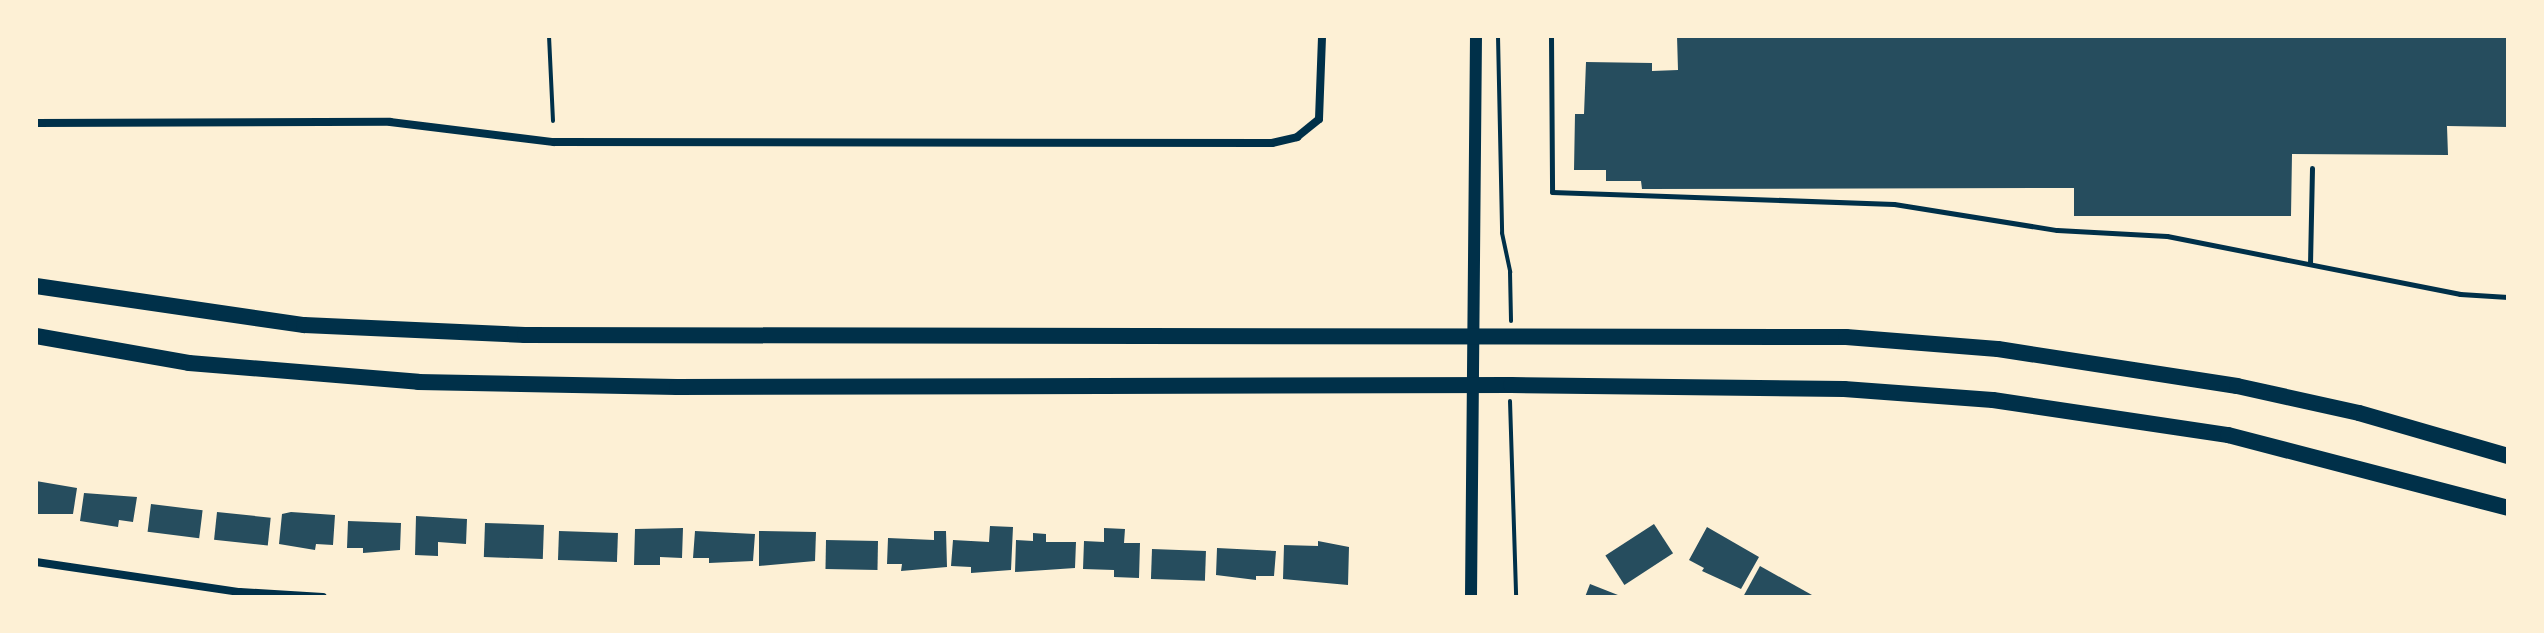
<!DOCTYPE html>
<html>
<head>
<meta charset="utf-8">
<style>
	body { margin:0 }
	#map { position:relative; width:2544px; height:633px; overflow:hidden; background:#fdf0d5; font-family:Helvetica,sans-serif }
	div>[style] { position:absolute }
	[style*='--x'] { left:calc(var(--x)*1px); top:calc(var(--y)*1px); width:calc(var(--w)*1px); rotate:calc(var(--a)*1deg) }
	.building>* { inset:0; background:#264d5e; transform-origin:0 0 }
	.path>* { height:4px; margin:-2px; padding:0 2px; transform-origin:2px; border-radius:2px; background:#003049 }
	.service>* { height:5px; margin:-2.5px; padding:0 2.5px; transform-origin:2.5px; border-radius:2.5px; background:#003049 }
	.minor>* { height:8px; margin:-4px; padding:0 4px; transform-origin:4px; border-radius:4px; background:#003049 }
	.tertiary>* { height:12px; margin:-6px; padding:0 6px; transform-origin:6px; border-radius:6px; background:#003049 }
	.primary>* { height:16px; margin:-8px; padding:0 8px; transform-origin:8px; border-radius:8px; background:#003049 }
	span { translate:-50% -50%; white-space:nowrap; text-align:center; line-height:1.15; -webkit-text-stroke:6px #fdf0d5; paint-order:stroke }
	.frame { position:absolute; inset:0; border:38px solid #fdf0d5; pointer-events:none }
</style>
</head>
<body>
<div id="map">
	<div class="building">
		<div style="clip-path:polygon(1677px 36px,2508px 36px,2508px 127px,2447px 126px,2448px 155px,2292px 154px,2291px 216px,2074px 216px,2074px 188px,1642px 189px,1641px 181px,1606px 181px,1606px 170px,1574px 170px,1575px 114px,1584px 114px,1586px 62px,1652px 63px,1652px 71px,1678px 70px)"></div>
		<div style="clip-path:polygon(36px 481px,77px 488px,73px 514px,36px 514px)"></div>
		<div style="clip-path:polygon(84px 493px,137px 497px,133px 522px,119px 520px,118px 527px,80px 521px)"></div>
		<div style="left:151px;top:504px;width:52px;height:28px;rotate:7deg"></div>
		<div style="left:217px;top:512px;width:54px;height:28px;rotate:6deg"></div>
		<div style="clip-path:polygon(291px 512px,335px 515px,333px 545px,316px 544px,315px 550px,279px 544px,282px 514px)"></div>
		<div style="clip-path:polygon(416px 516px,467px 519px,466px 544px,438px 542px,438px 556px,415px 555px)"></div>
		<div style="clip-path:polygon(348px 521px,401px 523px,400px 550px,363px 553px,363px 548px,347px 548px)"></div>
		<div style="left:485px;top:523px;width:59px;height:34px;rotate:2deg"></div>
		<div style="left:1654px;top:524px;width:35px;height:58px;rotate:57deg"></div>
		<div style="clip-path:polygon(990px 526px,1013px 527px,1011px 570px,971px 573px,971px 567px,951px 566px,953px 540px,989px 542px)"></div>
		<div style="clip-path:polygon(1707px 527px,1759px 557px,1741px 589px,1702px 571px,1704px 568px,1689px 560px)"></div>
		<div style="clip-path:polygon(683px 528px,682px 558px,660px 557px,660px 565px,634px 565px,635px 529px)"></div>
		<div style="clip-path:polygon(1104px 528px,1125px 529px,1124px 543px,1140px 543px,1139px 578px,1114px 577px,1114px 570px,1083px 569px,1084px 541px,1104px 542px)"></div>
		<div style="left:559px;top:531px;width:59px;height:29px;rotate:2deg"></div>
		<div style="clip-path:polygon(695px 531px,755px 534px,753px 561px,709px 563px,709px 558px,693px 558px)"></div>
		<div style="clip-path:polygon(759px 531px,816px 532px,815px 561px,759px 566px)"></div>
		<div style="clip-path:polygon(934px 531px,946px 531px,947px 567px,901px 571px,902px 564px,887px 564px,888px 538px,934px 540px)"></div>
		<div style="clip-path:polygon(1033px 533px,1046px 534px,1046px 542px,1076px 542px,1075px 568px,1015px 572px,1016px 540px,1033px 541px)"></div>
		<div style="left:826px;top:540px;width:52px;height:29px;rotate:1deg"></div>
		<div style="clip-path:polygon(1318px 541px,1349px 547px,1348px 585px,1283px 579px,1284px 545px,1318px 546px)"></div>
		<div style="clip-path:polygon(1217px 548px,1276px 551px,1274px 576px,1256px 576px,1256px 580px,1216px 575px)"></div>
		<div style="left:1152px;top:549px;width:54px;height:30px;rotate:2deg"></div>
		<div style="clip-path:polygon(1760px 566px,1812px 595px,1811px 597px,1743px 597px)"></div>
		<div style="clip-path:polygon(1590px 584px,1623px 597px,1585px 597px)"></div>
	</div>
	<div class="path">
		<div style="--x:549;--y:36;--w:85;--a:87.3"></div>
		<div style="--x:1498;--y:36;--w:197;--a:88.8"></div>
		<div style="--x:1502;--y:233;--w:40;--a:78"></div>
		<div style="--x:1510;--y:272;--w:49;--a:88.8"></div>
		<div style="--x:1510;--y:401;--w:196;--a:88.2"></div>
	</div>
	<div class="service">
		<div style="--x:1551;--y:36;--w:156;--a:89.6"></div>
		<div style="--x:1552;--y:192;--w:342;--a:2"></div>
		<div style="--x:1894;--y:204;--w:165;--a:9.1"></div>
		<div style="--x:2057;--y:230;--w:110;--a:3.1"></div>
		<div style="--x:2167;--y:236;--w:299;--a:11.2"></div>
		<div style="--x:2460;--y:294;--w:48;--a:3.6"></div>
		<div style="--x:2310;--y:264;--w:96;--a:-88.8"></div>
	</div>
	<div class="minor">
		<div style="--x:36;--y:123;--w:354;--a:-0.2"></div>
		<div style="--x:390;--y:122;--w:165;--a:7"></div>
		<div style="--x:554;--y:142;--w:718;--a:0.08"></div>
		<div style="--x:1272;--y:143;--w:26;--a:-13"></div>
		<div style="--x:1297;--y:137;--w:28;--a:-39"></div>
		<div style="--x:1319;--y:119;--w:83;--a:-87.9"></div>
		<div style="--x:36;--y:562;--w:206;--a:8.4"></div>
		<div style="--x:240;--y:592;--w:83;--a:3.4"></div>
	</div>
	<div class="tertiary">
		<div style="--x:1471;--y:597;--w:561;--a:-89.49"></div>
	</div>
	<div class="primary">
		<div style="--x:36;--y:286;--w:271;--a:8.3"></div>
		<div style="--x:304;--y:325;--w:221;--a:2.6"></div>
		<div style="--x:525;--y:335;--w:1321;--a:0.09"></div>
		<div style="--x:1846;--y:337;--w:152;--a:4.5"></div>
		<div style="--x:1998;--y:349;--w:242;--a:8.8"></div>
		<div style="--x:2237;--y:386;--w:125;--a:12.5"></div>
		<div style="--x:2359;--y:413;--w:155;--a:16.1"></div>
		<div style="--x:36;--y:336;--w:155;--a:10"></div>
		<div style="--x:189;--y:363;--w:230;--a:4.7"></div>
		<div style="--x:418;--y:382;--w:259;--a:1.1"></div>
		<div style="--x:677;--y:387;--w:834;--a:-0.14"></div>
		<div style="--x:1511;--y:385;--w:333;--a:0.7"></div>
		<div style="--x:1844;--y:389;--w:149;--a:4.2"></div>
		<div style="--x:1993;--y:400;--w:238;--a:8.5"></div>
		<div style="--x:2228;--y:435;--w:289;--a:14.6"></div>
	</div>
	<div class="frame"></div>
</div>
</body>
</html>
